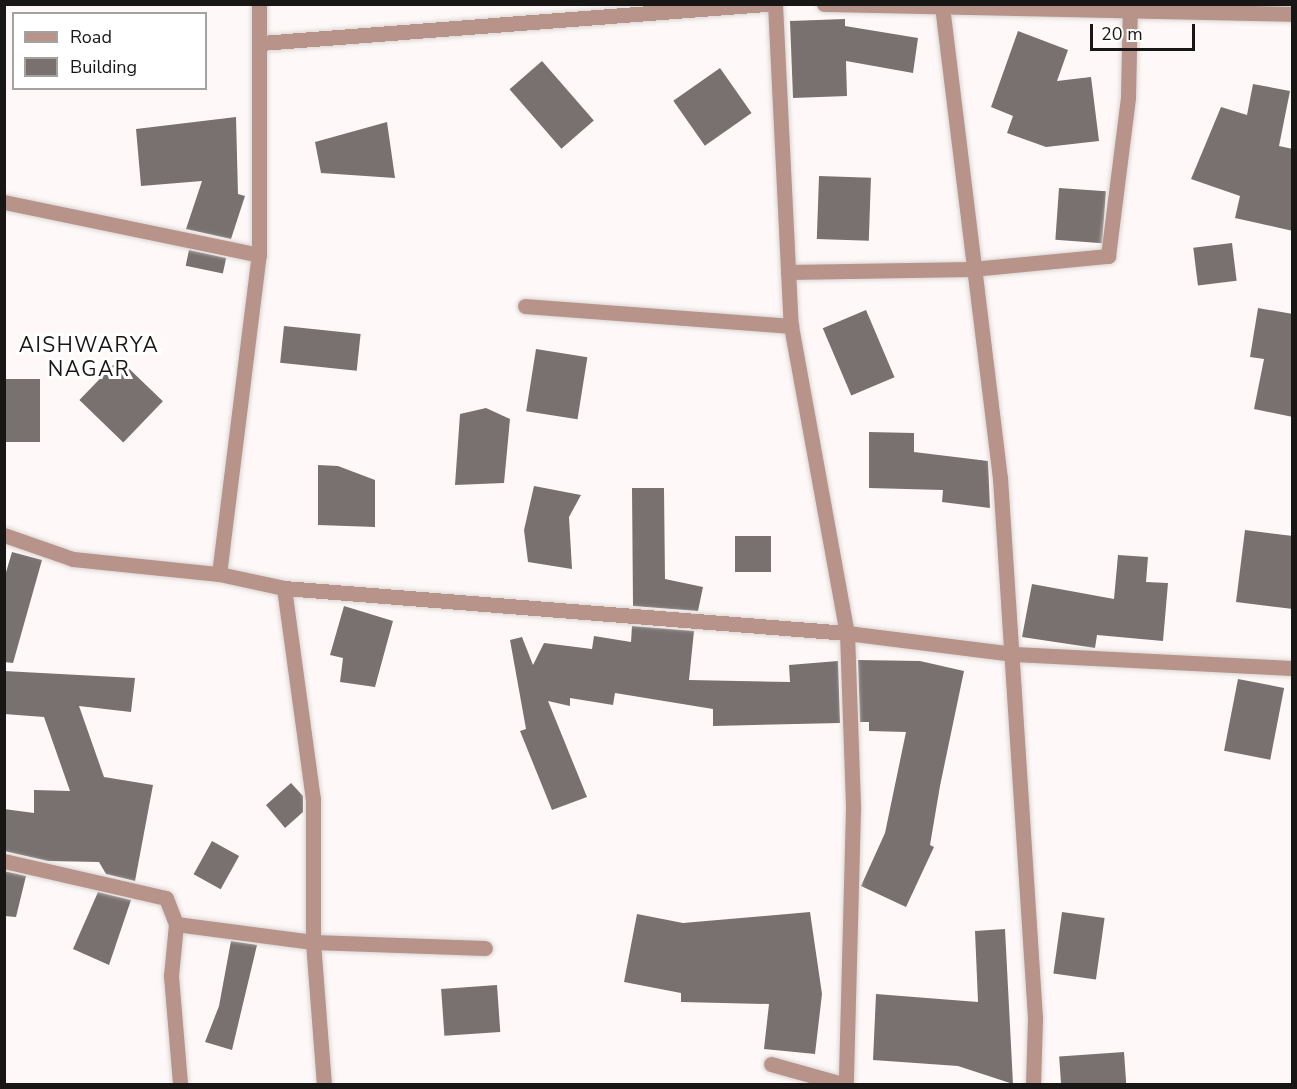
<!DOCTYPE html>
<html>
<head>
<meta charset="utf-8">
<style>
	body { margin:0 }
	#map { position:relative; width:1297px; height:1089px; overflow:hidden; background:#fef9f8; font-family:"Nunito Sans",sans-serif }
	div>[style] { position:absolute }
	[style*='--x'] { left:calc(var(--x)*1px); top:calc(var(--y)*1px); width:calc(var(--w)*1px); rotate:calc(var(--a)*1deg) }
	.building>* { inset:0; background:#787170; transform-origin:0 0 }
	.roads { filter:drop-shadow(0 0 2px #d9d5d4) drop-shadow(0 0 2px #d9d5d4) }
	.minor>* { height:15px; margin:-7.5px; padding:0 7.5px; transform-origin:7.5px; border-radius:7.5px; background:#b89389 }
	span { translate:-50% -50%; white-space:nowrap; text-align:center; line-height:1.15; -webkit-text-stroke:6px #fff; paint-order:stroke }
	.neighbourhood-label { font-size:21px; color:#191716; letter-spacing:1.5px }
	.frame { position:absolute; inset:0; border:6px solid #191716; pointer-events:none }
	.legend { position:absolute; left:12px; top:12px; width:195px; height:78px; box-sizing:border-box; background:#fff; border:2px solid #a3a2a2; margin:0; padding:8px 10px; list-style:none; font-size:18px; color:#191716 }
	.legend li { display:flex; align-items:center; gap:12px; height:30px }
	.legend b { width:30px; border:2px solid #a3a2a2 }
	.scale { position:absolute; left:1090px; top:24px; width:105px; height:27px; box-sizing:border-box; border:3px solid #191716; border-top:0; padding-left:8px; font-size:18px; line-height:21px; white-space:nowrap; color:#191716; -webkit-text-stroke:4px #fff; paint-order:stroke }
</style>
</head>
<body>
<div id="map">
	<div class="building">
		<div style="clip-path:polygon(845px 19px,845px 26px,918px 38px,913px 73px,846px 61px,847px 96px,793px 98px,790px 21px)"></div>
		<div style="clip-path:polygon(1018px 31px,1068px 50px,1057px 81px,1091px 77px,1099px 141px,1046px 147px,1007px 133px,1013px 116px,991px 107px)"></div>
		<div style="left:542px;top:61px;width:79px;height:43px;rotate:49deg"></div>
		<div style="left:720px;top:68px;width:55px;height:57px;rotate:55deg"></div>
		<div style="clip-path:polygon(1253px 84px,1290px 91px,1279px 146px,1293px 149px,1293px 231px,1235px 218px,1240px 196px,1191px 179px,1221px 107px,1247px 115px)"></div>
		<div style="clip-path:polygon(236px 117px,238px 194px,245px 196px,231px 239px,186px 229px,202px 181px,141px 186px,136px 129px)"></div>
		<div style="clip-path:polygon(387px 122px,395px 178px,321px 173px,315px 142px)"></div>
		<div style="left:819px;top:176px;width:52px;height:63px;rotate:2deg"></div>
		<div style="left:1059px;top:188px;width:47px;height:52px;rotate:4deg"></div>
		<div style="left:1232px;top:243px;width:38px;height:39px;rotate:83deg"></div>
		<div style="left:189px;top:250px;width:38px;height:16px;rotate:12deg"></div>
		<div style="clip-path:polygon(1258px 308px,1293px 314px,1293px 417px,1254px 409px,1264px 359px,1250px 357px)"></div>
		<div style="left:866px;top:310px;width:73px;height:47px;rotate:67deg"></div>
		<div style="left:284px;top:326px;width:77px;height:37px;rotate:6deg"></div>
		<div style="left:536px;top:349px;width:52px;height:63px;rotate:9deg"></div>
		<div style="left:119px;top:359px;width:61px;height:57px;rotate:44deg"></div>
		<div style="left:4px;top:379px;width:36px;height:63px"></div>
		<div style="clip-path:polygon(486px 408px,510px 419px,504px 483px,455px 485px,460px 414px)"></div>
		<div style="clip-path:polygon(869px 432px,914px 433px,914px 452px,988px 461px,990px 508px,942px 502px,943px 490px,869px 488px)"></div>
		<div style="clip-path:polygon(318px 465px,338px 466px,375px 480px,375px 527px,318px 525px)"></div>
		<div style="clip-path:polygon(534px 486px,581px 495px,569px 517px,572px 569px,528px 562px,524px 530px)"></div>
		<div style="clip-path:polygon(632px 488px,664px 488px,665px 579px,703px 587px,698px 611px,633px 606px)"></div>
		<div style="clip-path:polygon(1245px 530px,1293px 536px,1293px 609px,1236px 602px)"></div>
		<div style="left:735px;top:536px;width:36px;height:36px"></div>
		<div style="clip-path:polygon(12px 552px,42px 560px,13px 663px,4px 662px,4px 579px)"></div>
		<div style="clip-path:polygon(1118px 555px,1148px 557px,1146px 582px,1168px 583px,1163px 641px,1097px 635px,1095px 648px,1022px 637px,1032px 584px,1114px 599px)"></div>
		<div style="clip-path:polygon(344px 606px,393px 621px,375px 687px,340px 682px,343px 658px,330px 655px)"></div>
		<div style="clip-path:polygon(632px 626px,694px 631px,689px 680px,790px 682px,789px 665px,838px 661px,840px 723px,713px 726px,713px 709px,615px 693px,613px 705px,570px 698px,570px 706px,548px 701px,587px 797px,552px 810px,520px 731px,526px 729px,510px 640px,522px 637px,533px 665px,544px 643px,592px 649px,594px 636px,631px 642px)"></div>
		<div style="clip-path:polygon(858px 660px,920px 661px,964px 671px,940px 786px,930px 845px,934px 847px,906px 907px,861px 886px,885px 833px,906px 732px,869px 731px,869px 722px,860px 722px)"></div>
		<div style="clip-path:polygon(4px 671px,135px 678px,131px 712px,79px 706px,104px 777px,153px 785px,135px 881px,106px 874px,99px 862px,48px 861px,4px 851px,4px 809px,34px 813px,34px 790px,70px 791px,44px 717px,4px 714px)"></div>
		<div style="left:1238px;top:679px;width:47px;height:73px;rotate:11deg"></div>
		<div style="clip-path:polygon(291px 783px,303px 796px,303px 812px,285px 828px,266px 805px)"></div>
		<div style="left:212px;top:841px;width:31px;height:38px;rotate:29deg"></div>
		<div style="clip-path:polygon(4px 871px,26px 876px,16px 917px,4px 916px)"></div>
		<div style="clip-path:polygon(98px 892px,131px 900px,109px 965px,73px 949px)"></div>
		<div style="clip-path:polygon(810px 912px,822px 994px,815px 1054px,764px 1049px,769px 1004px,681px 1002px,681px 993px,624px 982px,637px 914px,683px 923px)"></div>
		<div style="left:1062px;top:912px;width:43px;height:62px;rotate:8deg"></div>
		<div style="clip-path:polygon(1005px 929px,1013px 1084px,958px 1066px,873px 1060px,876px 994px,978px 1002px,975px 931px)"></div>
		<div style="clip-path:polygon(231px 941px,257px 945px,232px 1050px,205px 1042px,219px 1006px)"></div>
		<div style="left:497px;top:985px;width:47px;height:56px;rotate:86deg"></div>
		<div style="left:1124px;top:1052px;width:32px;height:65px;rotate:86deg"></div>
	</div>
	<div class="roads">
		<div class="minor">
			<div style="--x:775;--y:4;--w:322;--a:87.2"></div>
			<div style="--x:791;--y:326;--w:312;--a:79.7"></div>
			<div style="--x:847;--y:633;--w:176;--a:88"></div>
			<div style="--x:853;--y:809;--w:275;--a:91.5"></div>
			<div style="--x:824;--y:4;--w:468;--a:1.2"></div>
			<div style="--x:942;--y:6;--w:476;--a:83"></div>
			<div style="--x:1000;--y:478;--w:541;--a:86.29"></div>
			<div style="--x:1035;--y:1018;--w:66;--a:91.7"></div>
			<div style="--x:261;--y:43;--w:507;--a:-4.42"></div>
			<div style="--x:4;--y:202;--w:260;--a:11.7"></div>
			<div style="--x:788;--y:272;--w:184;--a:-0.9"></div>
			<div style="--x:972;--y:269;--w:137;--a:-5.5"></div>
			<div style="--x:1108;--y:256;--w:160;--a:-82.8"></div>
			<div style="--x:1128;--y:97;--w:93;--a:-88.8"></div>
			<div style="--x:525;--y:306;--w:267;--a:4.3"></div>
			<div style="--x:4;--y:535;--w:73;--a:19.2"></div>
			<div style="--x:73;--y:559;--w:147;--a:5.9"></div>
			<div style="--x:219;--y:574;--w:66;--a:12.2"></div>
			<div style="--x:284;--y:588;--w:565;--a:4.57"></div>
			<div style="--x:847;--y:633;--w:168;--a:7.2"></div>
			<div style="--x:1014;--y:654;--w:278;--a:2.9"></div>
			<div style="--x:219;--y:574;--w:321;--a:-82.9"></div>
			<div style="--x:259;--y:255;--w:251;--a:-90"></div>
			<div style="--x:284;--y:588;--w:213;--a:82.2"></div>
			<div style="--x:313;--y:799;--w:143;--a:90"></div>
			<div style="--x:313;--y:942;--w:142;--a:85.6"></div>
			<div style="--x:4;--y:861;--w:166;--a:12.9"></div>
			<div style="--x:166;--y:898;--w:28;--a:69"></div>
			<div style="--x:176;--y:924;--w:52;--a:95.5"></div>
			<div style="--x:171;--y:976;--w:108;--a:85.2"></div>
			<div style="--x:176;--y:924;--w:138;--a:7.5"></div>
			<div style="--x:313;--y:942;--w:172;--a:2"></div>
			<div style="--x:771;--y:1064;--w:74;--a:15.7"></div>
		</div>
	</div>
	<div class="neighbourhood-label">
		<span style="left:89px;top:357px">AISHWARYA<br>NAGAR</span>
	</div>
	<div class="frame"></div>
	<ul class="legend">
	<li><b style="height:8px;background:#b89389"></b>Road</li>
	<li><b style="height:16px;background:#787170"></b>Building</li>
	</ul>
	<div class="scale">20 m</div>
</div>
</body>
</html>
